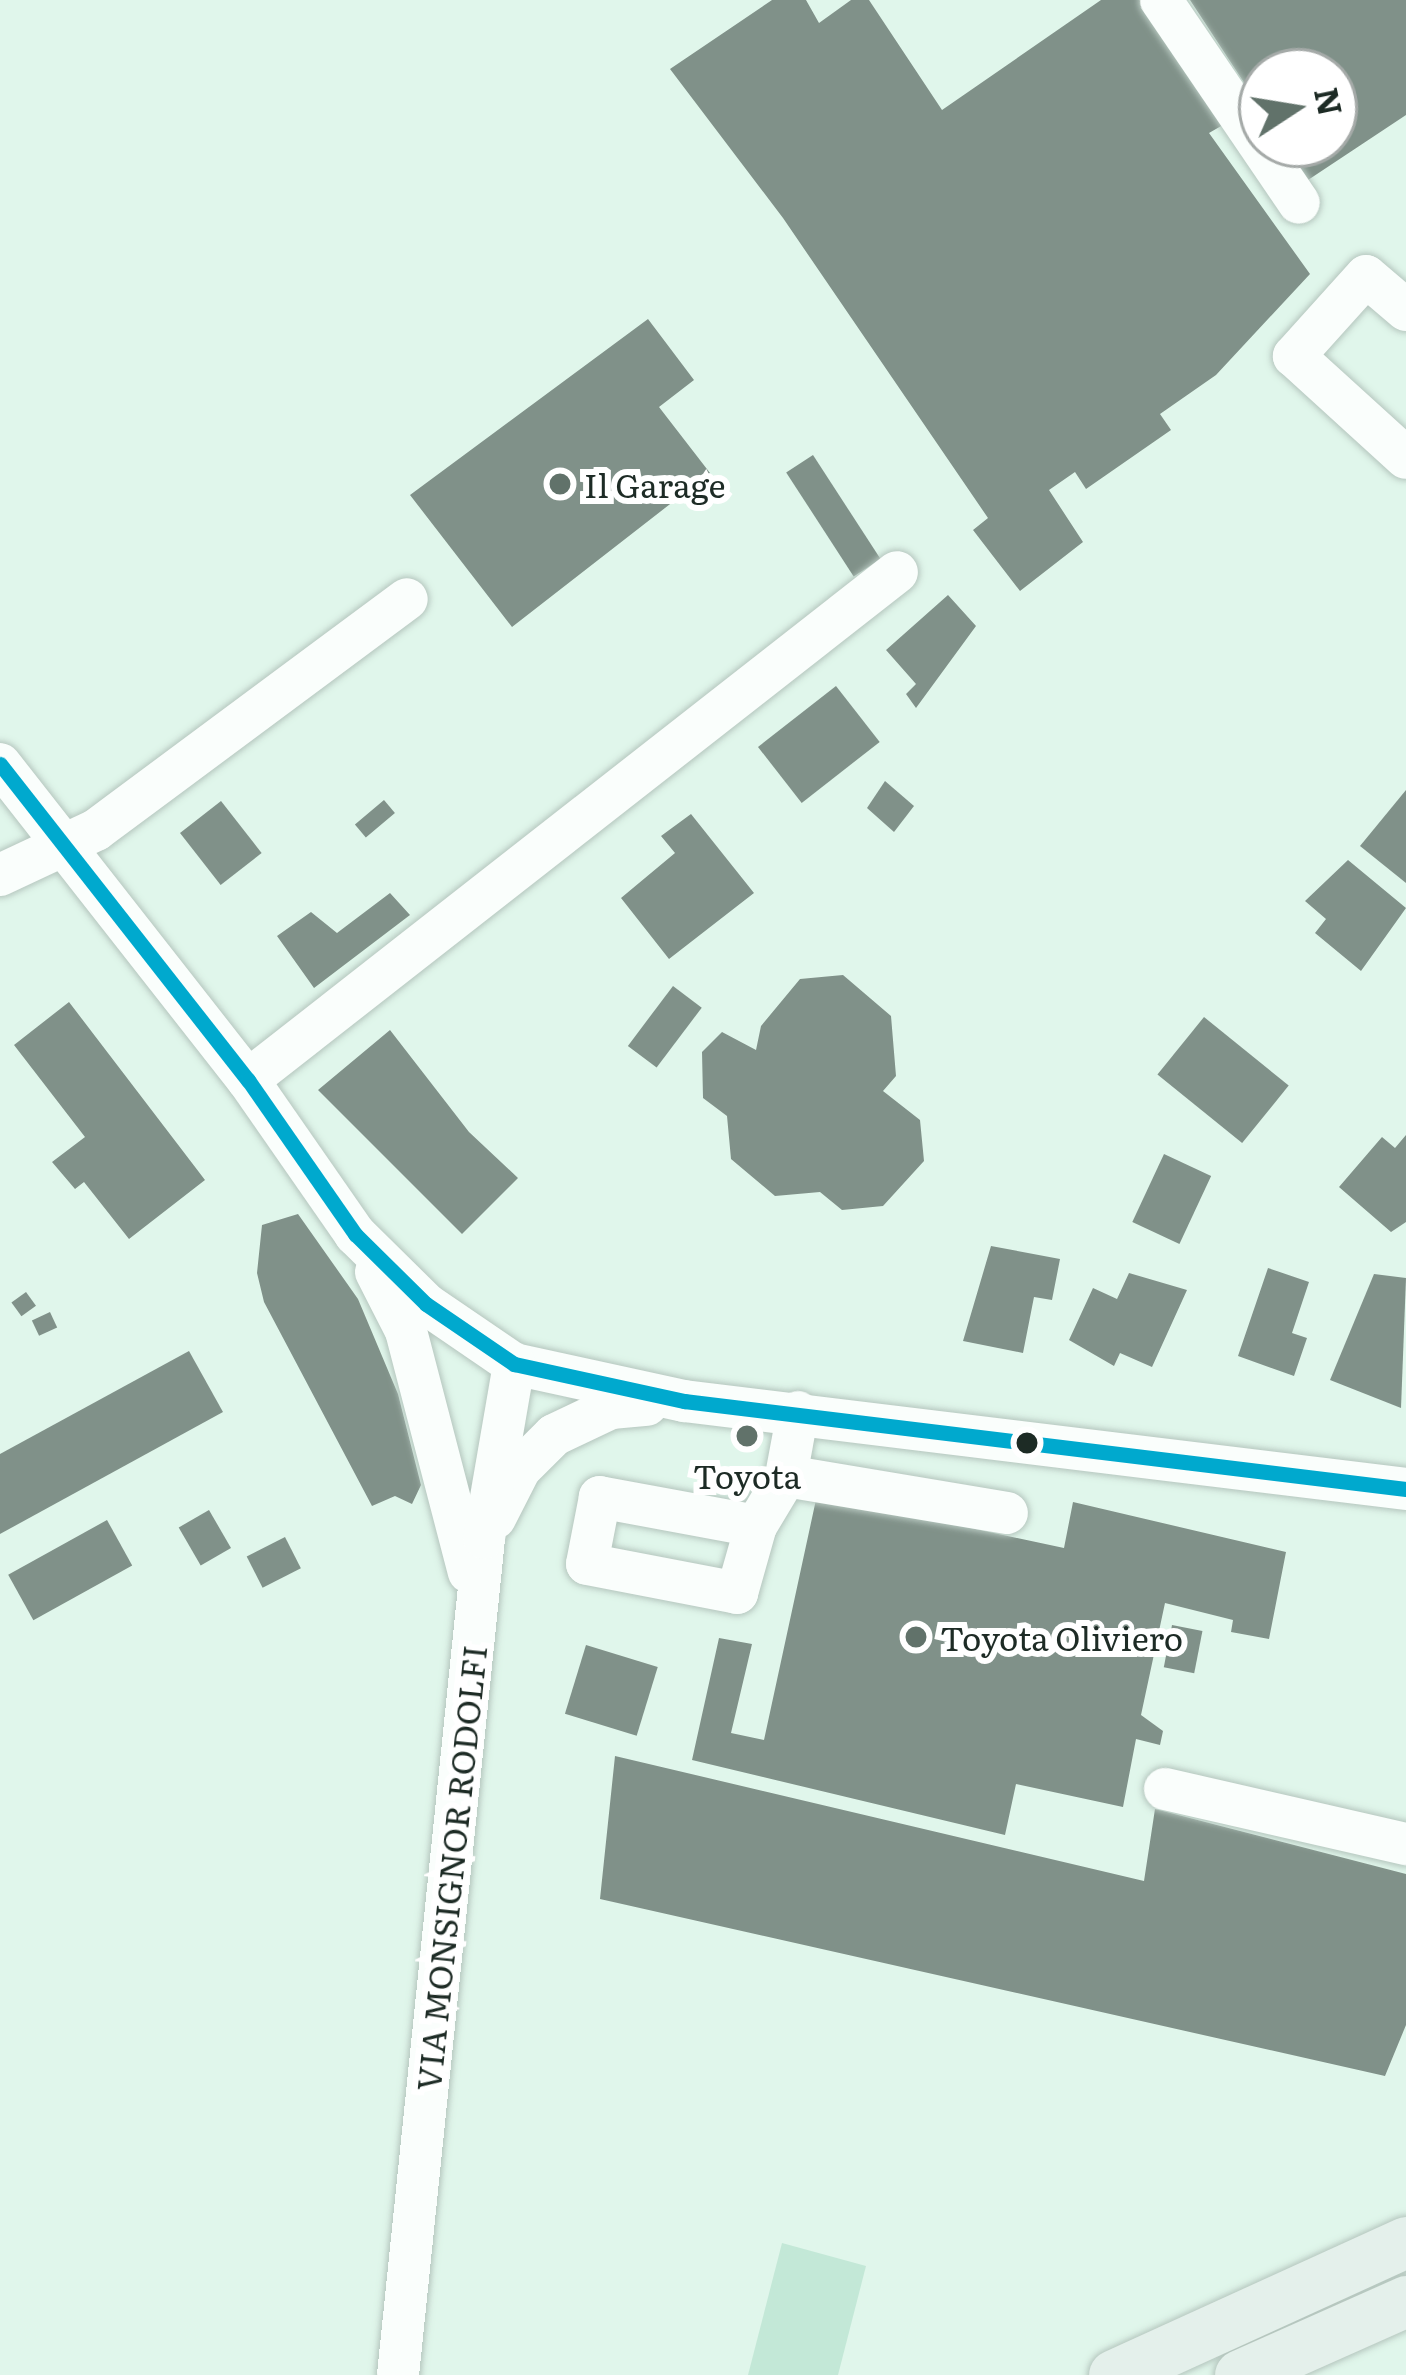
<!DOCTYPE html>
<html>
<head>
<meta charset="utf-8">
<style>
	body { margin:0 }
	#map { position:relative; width:1406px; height:2375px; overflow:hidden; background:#e0f6eb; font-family:Literata,serif }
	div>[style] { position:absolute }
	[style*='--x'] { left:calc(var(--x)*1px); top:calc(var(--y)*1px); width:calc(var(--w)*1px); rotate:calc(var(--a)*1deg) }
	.green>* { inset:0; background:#c3e8d7 }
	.building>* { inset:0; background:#809189; transform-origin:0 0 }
	.roads { filter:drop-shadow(0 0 3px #b5c6be) drop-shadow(0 0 3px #b5c6be) }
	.minor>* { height:42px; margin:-21px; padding:0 21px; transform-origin:21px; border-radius:21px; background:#fafefc }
	.major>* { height:51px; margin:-25.5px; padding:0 25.5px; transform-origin:25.5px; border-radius:25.5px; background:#e4f0eb }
	.bus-1>* { height:15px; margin:-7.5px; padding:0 7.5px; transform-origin:7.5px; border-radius:7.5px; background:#00a9ce }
	.dots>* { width:33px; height:33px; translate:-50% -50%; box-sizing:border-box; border:6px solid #fff; border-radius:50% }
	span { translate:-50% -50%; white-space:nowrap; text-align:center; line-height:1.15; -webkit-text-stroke:12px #fff; paint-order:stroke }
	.poi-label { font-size:33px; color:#1d2b25 }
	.left { translate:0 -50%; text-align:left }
	.street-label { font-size:33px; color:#1d2b25 }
	.north { position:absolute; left:1238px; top:48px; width:120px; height:120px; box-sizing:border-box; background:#fff; border:3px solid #a5aaa8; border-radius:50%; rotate:78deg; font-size:33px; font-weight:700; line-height:48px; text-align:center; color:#1d2b25 }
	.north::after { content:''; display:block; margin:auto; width:42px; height:54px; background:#61726a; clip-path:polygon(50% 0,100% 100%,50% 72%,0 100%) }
</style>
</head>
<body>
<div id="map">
	<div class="green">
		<div style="clip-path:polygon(782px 2243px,866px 2266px,838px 2375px,748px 2375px)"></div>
	</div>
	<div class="building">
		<div style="clip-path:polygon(772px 0,806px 0,819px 23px,851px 0,869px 0,942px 110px,1101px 0,1154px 0,1235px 118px,1209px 133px,1310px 274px,1216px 375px,1160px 414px,1171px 430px,1086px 489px,1075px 472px,1049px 490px,1083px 542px,1020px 591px,973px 530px,988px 518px,783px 218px,670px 69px)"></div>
		<div style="clip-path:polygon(1190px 0,1406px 0,1406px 115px,1308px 180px,1284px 144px,1334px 144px,1334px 72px,1262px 72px,1262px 110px)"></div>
		<div style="clip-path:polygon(648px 319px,694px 380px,659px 407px,710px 473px,512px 627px,410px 495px)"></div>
		<div style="left:813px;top:455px;width:124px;height:32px;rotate:57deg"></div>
		<div style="clip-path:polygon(948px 595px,976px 626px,916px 708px,906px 694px,916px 684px,886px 650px)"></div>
		<div style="left:836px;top:686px;width:71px;height:99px;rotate:52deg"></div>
		<div style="clip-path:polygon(885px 781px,914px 806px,894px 832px,867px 808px)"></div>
		<div style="clip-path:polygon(1406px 790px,1406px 883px,1360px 846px)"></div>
		<div style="left:384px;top:800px;width:17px;height:38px;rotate:50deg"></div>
		<div style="left:221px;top:801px;width:66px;height:52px;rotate:52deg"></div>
		<div style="clip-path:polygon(691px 814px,754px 893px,669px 959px,621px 898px,675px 853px,661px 836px)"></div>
		<div style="clip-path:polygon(1348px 860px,1406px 908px,1361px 971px,1315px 933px,1326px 919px,1305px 901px)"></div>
		<div style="clip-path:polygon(390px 893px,410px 915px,314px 988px,277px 936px,311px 912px,337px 933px)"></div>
		<div style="clip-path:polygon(843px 975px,891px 1016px,896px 1076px,883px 1091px,920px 1120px,924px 1161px,883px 1206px,842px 1210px,820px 1192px,775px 1196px,731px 1159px,727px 1116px,703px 1098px,702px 1052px,722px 1032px,756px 1050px,761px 1026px,800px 979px)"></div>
		<div style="left:673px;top:986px;width:36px;height:75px;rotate:37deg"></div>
		<div style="clip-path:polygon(69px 1002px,205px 1180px,129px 1239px,84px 1182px,75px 1189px,52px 1162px,85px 1137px,14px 1045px)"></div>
		<div style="left:1204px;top:1017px;width:109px;height:74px;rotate:39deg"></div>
		<div style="clip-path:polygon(390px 1030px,469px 1132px,518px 1178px,462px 1234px,318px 1090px)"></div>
		<div style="clip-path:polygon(1406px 1135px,1406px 1222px,1391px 1232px,1339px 1187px,1382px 1137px,1395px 1148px)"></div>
		<div style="left:1164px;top:1154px;width:52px;height:75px;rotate:25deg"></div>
		<div style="clip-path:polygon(298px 1214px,358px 1299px,398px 1394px,421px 1485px,412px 1504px,395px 1496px,372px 1506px,264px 1302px,257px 1273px,262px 1225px)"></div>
		<div style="clip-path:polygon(991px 1246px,1060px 1259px,1052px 1300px,1034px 1297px,1023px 1353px,963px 1341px)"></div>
		<div style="clip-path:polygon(1268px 1268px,1309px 1282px,1292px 1333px,1307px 1338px,1294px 1376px,1238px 1356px)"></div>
		<div style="clip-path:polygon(1129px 1273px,1187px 1290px,1152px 1367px,1120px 1353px,1114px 1366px,1069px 1340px,1093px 1288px,1117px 1299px)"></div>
		<div style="clip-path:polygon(1374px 1274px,1406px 1278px,1401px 1408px,1330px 1380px)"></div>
		<div style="left:26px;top:1292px;width:17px;height:18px;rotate:54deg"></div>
		<div style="left:50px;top:1312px;width:17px;height:20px;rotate:65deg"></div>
		<div style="clip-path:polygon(189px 1351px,223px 1412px,0 1534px,0 1454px)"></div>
		<div style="clip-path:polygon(817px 1495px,1064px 1548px,1073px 1502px,1286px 1552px,1269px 1639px,1231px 1632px,1233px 1620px,1165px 1603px,1141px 1715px,1163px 1731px,1160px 1745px,1136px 1739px,1123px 1807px,1016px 1784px,1005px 1835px,692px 1760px,719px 1638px,752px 1644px,731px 1733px,764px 1740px)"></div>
		<div style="left:209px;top:1510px;width:44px;height:35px;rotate:60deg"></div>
		<div style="left:107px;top:1520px;width:52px;height:113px;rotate:61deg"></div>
		<div style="left:285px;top:1537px;width:35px;height:43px;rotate:63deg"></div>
		<div style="left:1172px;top:1625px;width:31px;height:43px;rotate:11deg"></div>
		<div style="left:586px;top:1645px;width:75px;height:72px;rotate:17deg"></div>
		<div style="clip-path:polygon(615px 1756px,1144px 1881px,1155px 1809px,1406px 1874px,1406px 2025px,1385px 2076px,600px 1899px)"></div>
	</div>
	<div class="roads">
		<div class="minor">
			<div style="--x:1161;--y:0;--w:245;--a:55.8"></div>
			<div style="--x:1406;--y:310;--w:52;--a:-139.6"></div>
			<div style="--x:1366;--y:276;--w:108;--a:132"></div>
			<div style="--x:1294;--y:356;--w:151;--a:42.3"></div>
			<div style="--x:0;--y:764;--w:402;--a:51.9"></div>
			<div style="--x:248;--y:1080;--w:188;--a:55.2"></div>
			<div style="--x:355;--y:1234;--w:100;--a:44.6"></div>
			<div style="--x:426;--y:1304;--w:107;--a:34.3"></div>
			<div style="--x:514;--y:1364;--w:174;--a:12.3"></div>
			<div style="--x:684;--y:1401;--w:727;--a:6.95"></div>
			<div style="--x:0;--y:875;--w:106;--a:-25.1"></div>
			<div style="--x:96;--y:830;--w:387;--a:-36.6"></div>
			<div style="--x:248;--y:1080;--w:824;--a:-38.05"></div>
			<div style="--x:376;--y:1272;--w:66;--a:63"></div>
			<div style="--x:406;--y:1331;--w:249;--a:75.4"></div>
			<div style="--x:786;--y:1476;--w:224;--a:9.5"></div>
			<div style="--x:495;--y:1518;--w:55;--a:-63"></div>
			<div style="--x:520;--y:1469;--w:48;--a:-45"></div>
			<div style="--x:554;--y:1435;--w:63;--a:-25.3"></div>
			<div style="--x:611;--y:1408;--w:36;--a:-5"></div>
			<div style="--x:756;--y:1526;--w:159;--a:-169.5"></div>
			<div style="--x:600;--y:1497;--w:68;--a:101"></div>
			<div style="--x:587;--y:1564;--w:153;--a:10.9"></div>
			<div style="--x:737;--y:1593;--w:70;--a:-74.2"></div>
			<div style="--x:756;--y:1526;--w:58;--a:-59"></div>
			<div style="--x:786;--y:1476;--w:65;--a:-79.4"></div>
			<div style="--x:1165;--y:1789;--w:247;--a:12.9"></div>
			<div style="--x:398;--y:2375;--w:841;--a:-84.13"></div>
			<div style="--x:484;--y:1538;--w:177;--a:-80.2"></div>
		</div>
		<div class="major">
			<div style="--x:1114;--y:2375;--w:321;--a:-24.5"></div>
			<div style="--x:1240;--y:2375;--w:182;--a:-24"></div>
		</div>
	</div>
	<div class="bus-1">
		<div style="--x:0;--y:764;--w:402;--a:51.9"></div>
		<div style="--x:248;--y:1080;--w:188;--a:55.2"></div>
		<div style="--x:355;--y:1234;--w:100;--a:44.6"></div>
		<div style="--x:426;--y:1304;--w:107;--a:34.3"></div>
		<div style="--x:514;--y:1364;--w:174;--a:12.3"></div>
		<div style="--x:684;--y:1401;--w:727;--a:6.95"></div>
	</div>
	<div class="dots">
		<div style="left:560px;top:484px;background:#61726a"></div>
		<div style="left:747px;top:1436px;background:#61726a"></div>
		<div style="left:1027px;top:1443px;background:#1d2b25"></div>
		<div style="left:916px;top:1637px;background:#61726a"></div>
	</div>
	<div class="poi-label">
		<span class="left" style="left:584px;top:484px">Il Garage</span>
		<span style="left:747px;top:1475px">Toyota</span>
		<span class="left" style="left:940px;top:1637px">Toyota Oliviero</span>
	</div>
	<div class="street-label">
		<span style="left:450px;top:1868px;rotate:-84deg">VIA MONSIGNOR RODOLFI</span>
	</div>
	<div class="north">N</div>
</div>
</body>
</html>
